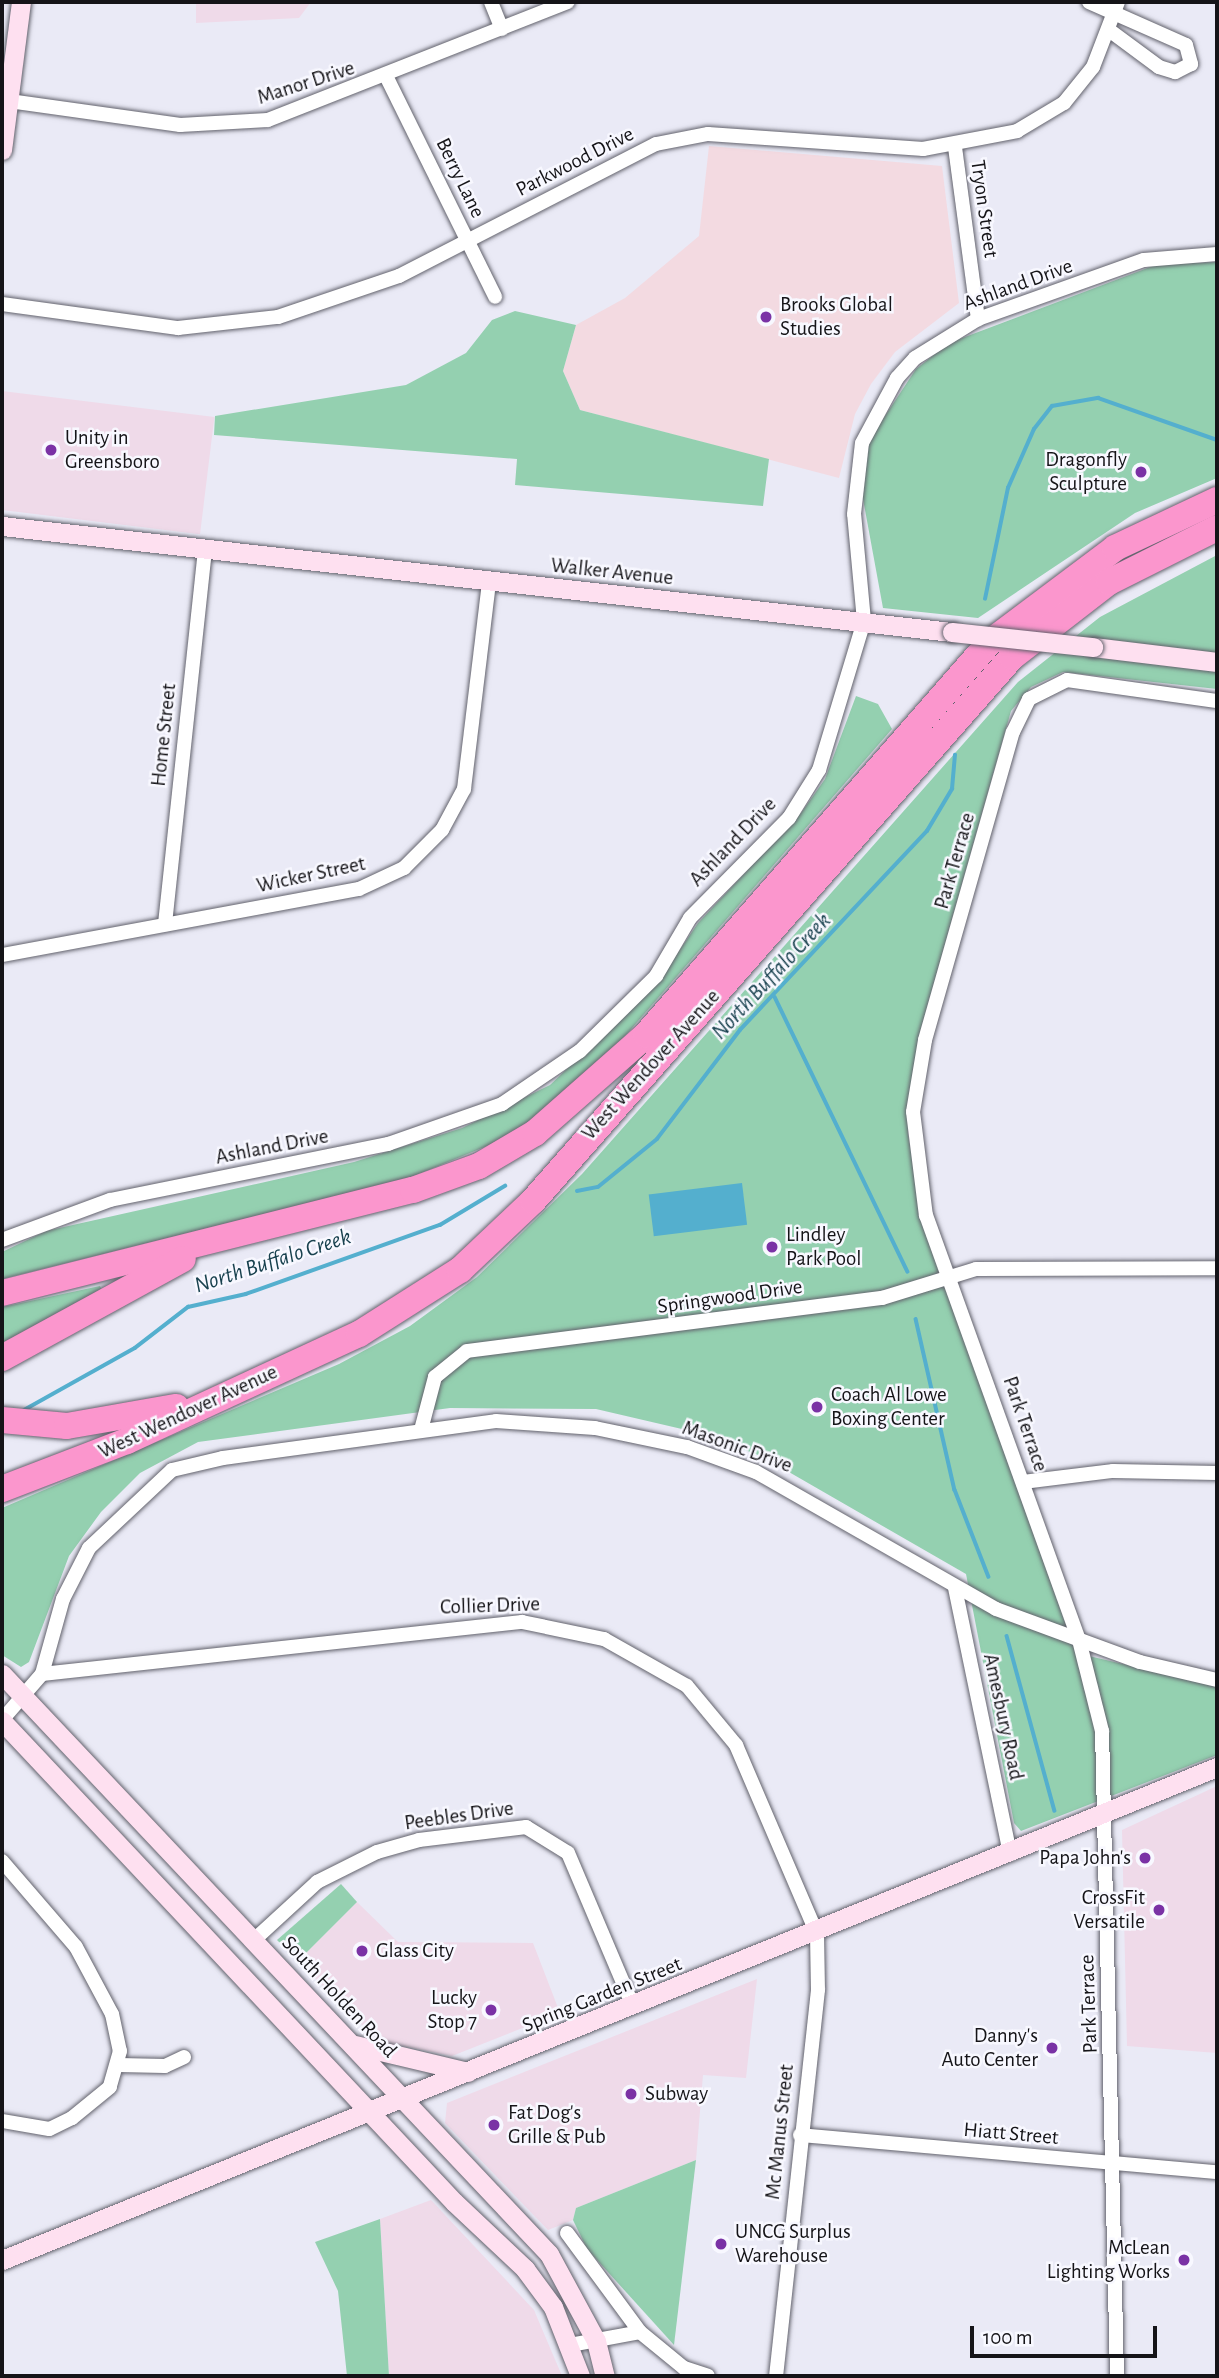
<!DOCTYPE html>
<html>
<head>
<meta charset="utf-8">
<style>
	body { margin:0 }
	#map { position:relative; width:1219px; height:2378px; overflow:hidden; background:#eaeaf6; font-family:"Alegreya Sans",sans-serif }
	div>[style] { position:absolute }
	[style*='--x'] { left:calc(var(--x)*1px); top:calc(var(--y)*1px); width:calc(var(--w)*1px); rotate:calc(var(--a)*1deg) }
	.commercial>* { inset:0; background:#efdae9; transform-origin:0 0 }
	.education>* { inset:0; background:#f3dae1 }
	.green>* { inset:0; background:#94d0b0 }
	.water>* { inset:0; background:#54afce; transform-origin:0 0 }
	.stream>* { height:3.5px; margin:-1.75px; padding:0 1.75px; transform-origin:1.75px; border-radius:1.75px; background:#54afce }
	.roads { filter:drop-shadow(0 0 2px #62626c) drop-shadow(0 0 2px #62626c) }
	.street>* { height:14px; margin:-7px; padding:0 7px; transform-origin:7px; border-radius:7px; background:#fff }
	.secondary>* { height:19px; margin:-9.5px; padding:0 9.5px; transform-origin:9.5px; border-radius:9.5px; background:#fee0f0 }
	.highway>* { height:26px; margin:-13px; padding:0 13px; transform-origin:13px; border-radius:13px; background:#fb96cd }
	.bridges { filter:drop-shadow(0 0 2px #62626c) drop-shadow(0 0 2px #62626c) }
	.secondary-bridge>* { height:19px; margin:-9.5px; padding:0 9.5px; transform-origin:9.5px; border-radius:9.5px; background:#fee0f0 }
	.dots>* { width:19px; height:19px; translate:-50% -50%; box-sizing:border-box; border:4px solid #f8f8ff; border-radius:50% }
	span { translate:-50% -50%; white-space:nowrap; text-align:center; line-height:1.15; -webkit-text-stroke:5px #f8f8ff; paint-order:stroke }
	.street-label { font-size:21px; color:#151418 }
	.poi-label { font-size:21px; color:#151418 }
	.left { translate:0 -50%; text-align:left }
	.right { translate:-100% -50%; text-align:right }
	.water-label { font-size:23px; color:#18414e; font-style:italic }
	.frame { position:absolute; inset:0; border:4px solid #151418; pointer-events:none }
	.scale { position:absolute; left:970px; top:2326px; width:187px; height:32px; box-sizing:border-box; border:4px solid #151418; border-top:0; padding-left:9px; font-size:21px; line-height:24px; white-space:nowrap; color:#151418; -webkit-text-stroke:5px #f8f8ff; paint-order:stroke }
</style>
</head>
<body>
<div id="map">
	<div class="commercial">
		<div style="clip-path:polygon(196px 2px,311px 2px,299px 18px,196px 23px)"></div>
		<div style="left:2px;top:391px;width:214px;height:118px;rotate:7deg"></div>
		<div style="clip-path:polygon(1217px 1786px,1217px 2053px,1127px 2046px,1122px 1830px)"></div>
		<div style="clip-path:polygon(357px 1902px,398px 1942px,533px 1943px,560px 2013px,452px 2056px,378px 2041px,298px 1961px)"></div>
		<div style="clip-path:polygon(757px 1979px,746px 2078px,703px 2075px,696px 2160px,576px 2208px,573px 2220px,548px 2230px,445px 2123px,447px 2103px)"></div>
		<div style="clip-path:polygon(431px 2200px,534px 2310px,562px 2376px,389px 2376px,380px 2219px)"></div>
	</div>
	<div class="education">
		<div style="clip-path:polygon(709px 146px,942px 166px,959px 303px,895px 352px,871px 384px,855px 414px,839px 478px,580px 410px,563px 371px,576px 325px,625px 298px,699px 236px)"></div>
	</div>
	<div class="green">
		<div style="clip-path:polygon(1217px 262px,1217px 478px,1135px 513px,978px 618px,883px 608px,861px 488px,869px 440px,916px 369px,949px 343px,1158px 264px)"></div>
		<div style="clip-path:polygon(515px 311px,576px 325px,563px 371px,580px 410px,769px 459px,763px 506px,515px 485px,517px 459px,214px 435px,215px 416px,406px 385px,466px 353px,492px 320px)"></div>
		<div style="clip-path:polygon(1217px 555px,1217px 689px,1063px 672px,1031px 687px,1011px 711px,920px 1032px,908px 1133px,922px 1221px,1076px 1653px,1217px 1686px,1217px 1755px,1021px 1831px,1014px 1823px,966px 1574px,761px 1456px,699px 1433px,596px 1409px,450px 1408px,198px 1442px,140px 1473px,101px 1512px,69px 1556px,29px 1662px,21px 1667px,2px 1655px,2px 1508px,339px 1364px,410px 1326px,477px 1277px,582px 1174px,1018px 682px,1100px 617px)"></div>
		<div style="clip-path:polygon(856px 696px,878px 704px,892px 729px,612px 1051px,544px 1111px,499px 1141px,409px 1178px,2px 1279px,2px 1252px,46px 1231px,354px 1162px,462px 1128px,550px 1085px,658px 982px,698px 923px,801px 813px,825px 779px)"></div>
		<div style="clip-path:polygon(100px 1286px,104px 1295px,2px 1343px,2px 1307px)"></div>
		<div style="clip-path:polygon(341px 1884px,357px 1902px,298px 1961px,277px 1940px)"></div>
		<div style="clip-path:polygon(696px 2160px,674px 2345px,587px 2249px,573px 2220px,576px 2208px)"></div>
		<div style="clip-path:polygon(380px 2219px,389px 2376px,347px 2376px,338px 2291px,315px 2242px)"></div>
	</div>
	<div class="water">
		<div style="left:742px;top:1183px;width:42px;height:94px;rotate:83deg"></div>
	</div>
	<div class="stream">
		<div style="--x:985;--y:599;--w:113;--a:-78.3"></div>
		<div style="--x:1008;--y:488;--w:64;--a:-66.2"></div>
		<div style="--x:1034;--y:429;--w:29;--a:-52"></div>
		<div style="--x:1052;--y:406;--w:47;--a:-9.9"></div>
		<div style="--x:1098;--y:398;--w:126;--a:19.4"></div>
		<div style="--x:775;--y:997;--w:305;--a:64.2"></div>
		<div style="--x:577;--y:1191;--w:21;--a:-11"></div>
		<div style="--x:598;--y:1187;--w:76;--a:-39.1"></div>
		<div style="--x:657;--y:1139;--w:137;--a:-52.7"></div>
		<div style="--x:740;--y:1030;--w:273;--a:-46.8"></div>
		<div style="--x:927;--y:831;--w:49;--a:-59.2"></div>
		<div style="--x:952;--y:789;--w:34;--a:-85"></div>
		<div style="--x:916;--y:1319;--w:175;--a:77.2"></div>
		<div style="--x:955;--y:1490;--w:93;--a:68.7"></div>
		<div style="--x:24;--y:1410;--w:127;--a:-29.2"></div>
		<div style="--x:135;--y:1348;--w:67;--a:-37.7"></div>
		<div style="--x:188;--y:1307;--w:59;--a:-12.6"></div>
		<div style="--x:246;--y:1294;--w:206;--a:-19.6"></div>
		<div style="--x:440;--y:1225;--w:76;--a:-31"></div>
		<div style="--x:1007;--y:1636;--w:181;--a:74.7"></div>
	</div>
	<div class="roads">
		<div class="street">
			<div style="--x:491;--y:2;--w:29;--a:68"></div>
			<div style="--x:1089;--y:2;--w:106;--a:23.9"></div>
			<div style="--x:1186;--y:45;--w:20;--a:75"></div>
			<div style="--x:1191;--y:64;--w:18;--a:153"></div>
			<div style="--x:1175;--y:72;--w:17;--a:-163"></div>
			<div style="--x:1159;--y:67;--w:62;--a:-143.5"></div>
			<div style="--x:387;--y:78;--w:244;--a:63.7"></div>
			<div style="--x:2;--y:100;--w:180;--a:8"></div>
			<div style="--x:180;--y:125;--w:88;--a:-3.3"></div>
			<div style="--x:268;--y:120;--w:322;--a:-21.5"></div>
			<div style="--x:955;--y:147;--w:174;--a:82.4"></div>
			<div style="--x:2;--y:304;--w:178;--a:7.8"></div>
			<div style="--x:178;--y:328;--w:101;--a:-6.3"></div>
			<div style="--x:278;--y:317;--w:128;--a:-18.7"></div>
			<div style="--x:399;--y:276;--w:289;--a:-27.2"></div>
			<div style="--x:656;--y:144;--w:53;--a:-10.9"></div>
			<div style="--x:708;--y:134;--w:216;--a:4"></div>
			<div style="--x:923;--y:149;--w:96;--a:-10.8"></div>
			<div style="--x:1017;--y:131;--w:55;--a:-30.8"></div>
			<div style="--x:1064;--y:103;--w:46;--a:-51.1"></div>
			<div style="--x:1093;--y:67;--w:70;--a:-69"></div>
			<div style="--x:165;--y:924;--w:377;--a:-83.9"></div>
			<div style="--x:2;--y:955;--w:363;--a:-10.5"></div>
			<div style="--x:359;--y:889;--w:50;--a:-25"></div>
			<div style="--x:404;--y:868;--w:54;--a:-45"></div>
			<div style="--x:442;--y:830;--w:47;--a:-61.8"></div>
			<div style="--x:464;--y:789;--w:208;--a:-83.1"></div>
			<div style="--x:2;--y:1240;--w:115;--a:-20.3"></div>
			<div style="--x:110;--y:1200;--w:284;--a:-11.4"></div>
			<div style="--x:388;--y:1144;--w:121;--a:-19.3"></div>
			<div style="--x:502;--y:1104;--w:94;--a:-34.2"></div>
			<div style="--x:580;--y:1051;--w:107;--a:-44.6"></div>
			<div style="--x:656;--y:976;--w:67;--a:-59.6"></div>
			<div style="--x:690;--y:918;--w:141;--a:-45.3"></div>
			<div style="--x:789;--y:818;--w:57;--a:-58"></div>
			<div style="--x:819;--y:770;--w:156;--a:-73.2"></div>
			<div style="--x:864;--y:621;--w:107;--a:-95.3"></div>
			<div style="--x:854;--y:514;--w:71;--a:-83.6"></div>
			<div style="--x:862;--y:443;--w:74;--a:-61.7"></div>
			<div style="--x:897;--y:378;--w:27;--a:-48"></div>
			<div style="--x:915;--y:358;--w:74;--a:-31.8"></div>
			<div style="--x:978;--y:319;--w:176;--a:-19.6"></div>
			<div style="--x:1144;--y:260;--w:73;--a:-4.7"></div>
			<div style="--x:421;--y:1430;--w:55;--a:-75.2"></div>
			<div style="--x:435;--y:1377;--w:41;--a:-39.1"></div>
			<div style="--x:467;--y:1351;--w:418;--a:-7.3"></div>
			<div style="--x:882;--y:1298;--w:98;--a:-17.1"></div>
			<div style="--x:976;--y:1269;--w:241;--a:-0.2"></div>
			<div style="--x:1023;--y:1482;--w:91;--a:-7"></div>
			<div style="--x:1113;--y:1471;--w:104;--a:1.1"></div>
			<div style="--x:955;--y:1588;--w:272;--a:78.3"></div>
			<div style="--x:42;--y:1674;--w:483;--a:-6.2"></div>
			<div style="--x:522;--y:1622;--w:84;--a:11.7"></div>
			<div style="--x:604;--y:1639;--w:95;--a:29.5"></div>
			<div style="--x:687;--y:1686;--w:77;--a:50.3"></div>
			<div style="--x:736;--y:1745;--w:206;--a:66.8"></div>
			<div style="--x:817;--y:1934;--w:56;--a:89"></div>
			<div style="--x:818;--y:1990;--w:388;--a:96.2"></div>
			<div style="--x:2;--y:1720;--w:61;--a:-49"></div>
			<div style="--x:42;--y:1674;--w:78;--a:-74.4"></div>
			<div style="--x:63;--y:1599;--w:57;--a:-63"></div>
			<div style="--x:89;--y:1548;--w:114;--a:-43.2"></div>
			<div style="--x:172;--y:1470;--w:52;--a:-13.2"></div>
			<div style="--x:223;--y:1458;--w:275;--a:-7.7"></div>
			<div style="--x:496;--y:1421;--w:99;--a:4"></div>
			<div style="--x:595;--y:1428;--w:94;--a:11.7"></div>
			<div style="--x:687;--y:1447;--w:73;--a:19.9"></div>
			<div style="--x:756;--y:1472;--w:276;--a:29.7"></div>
			<div style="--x:996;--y:1609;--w:153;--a:20.2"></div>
			<div style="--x:1140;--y:1662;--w:79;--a:13.2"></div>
			<div style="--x:2;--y:1861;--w:113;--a:49.3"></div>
			<div style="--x:76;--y:1947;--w:76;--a:61.8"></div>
			<div style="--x:112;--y:2014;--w:38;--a:78"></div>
			<div style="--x:120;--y:2051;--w:37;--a:106"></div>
			<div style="--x:110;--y:2087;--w:49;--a:140.8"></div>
			<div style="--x:72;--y:2118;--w:25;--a:154"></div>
			<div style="--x:49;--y:2129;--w:48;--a:-170.3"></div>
			<div style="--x:254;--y:1940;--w:86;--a:-42.6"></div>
			<div style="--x:317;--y:1882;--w:67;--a:-26.6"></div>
			<div style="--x:377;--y:1852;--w:44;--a:-15.9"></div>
			<div style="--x:419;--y:1840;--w:108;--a:-6.9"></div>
			<div style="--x:526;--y:1827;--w:49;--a:31.8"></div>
			<div style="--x:568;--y:1853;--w:166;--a:67"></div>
			<div style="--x:119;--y:2065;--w:46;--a:1.2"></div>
			<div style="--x:165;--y:2066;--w:21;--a:-25"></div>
			<div style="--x:800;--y:2135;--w:419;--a:5.1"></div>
			<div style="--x:567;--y:2233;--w:123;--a:53.6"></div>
			<div style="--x:640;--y:2332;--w:57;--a:39.3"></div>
			<div style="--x:684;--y:2368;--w:25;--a:18"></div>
			<div style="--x:570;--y:2345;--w:71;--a:-10.5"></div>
			<div style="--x:1117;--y:2376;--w:645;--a:-91.33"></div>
			<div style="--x:1102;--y:1731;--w:94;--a:-104.2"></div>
			<div style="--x:1079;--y:1640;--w:451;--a:-109.8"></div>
			<div style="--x:926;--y:1216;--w:105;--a:-97.1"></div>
			<div style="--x:913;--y:1112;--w:73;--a:-80.5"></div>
			<div style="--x:925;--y:1040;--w:320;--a:-74.1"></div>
			<div style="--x:1013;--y:732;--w:37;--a:-64"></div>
			<div style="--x:1029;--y:699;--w:42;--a:-26.6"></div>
			<div style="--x:1067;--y:680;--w:151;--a:8"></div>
		</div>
		<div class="secondary">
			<div style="--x:2;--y:150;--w:149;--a:-82.7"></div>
			<div style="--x:2;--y:526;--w:956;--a:6.37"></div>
			<div style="--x:1093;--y:647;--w:125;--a:6.9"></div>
			<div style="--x:2;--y:1674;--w:797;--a:46.68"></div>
			<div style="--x:549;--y:2254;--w:99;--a:61.6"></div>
			<div style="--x:596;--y:2341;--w:36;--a:76"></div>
			<div style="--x:2;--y:1721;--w:660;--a:46.78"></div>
			<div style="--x:454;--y:2202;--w:98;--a:43.3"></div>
			<div style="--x:525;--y:2269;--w:47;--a:53.6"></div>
			<div style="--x:553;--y:2307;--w:74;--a:68.6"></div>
			<div style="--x:355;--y:2045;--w:116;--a:13.4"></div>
			<div style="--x:2;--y:2260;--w:1311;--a:-22.09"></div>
		</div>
		<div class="highway">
			<div style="--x:2;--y:1293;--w:424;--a:-14.1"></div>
			<div style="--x:413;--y:1190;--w:70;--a:-20"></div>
			<div style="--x:479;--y:1166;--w:65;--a:-30.5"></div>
			<div style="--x:535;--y:1133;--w:148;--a:-41.4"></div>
			<div style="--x:646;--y:1035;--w:522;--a:-48.8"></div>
			<div style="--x:990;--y:642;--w:156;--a:-36.9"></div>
			<div style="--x:1115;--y:548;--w:113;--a:-25.2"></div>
			<div style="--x:2;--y:1358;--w:206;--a:-28.7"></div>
			<div style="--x:2;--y:1420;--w:65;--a:5.3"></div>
			<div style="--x:67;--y:1426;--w:111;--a:-9.9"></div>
			<div style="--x:2;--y:1489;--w:134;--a:-21"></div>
			<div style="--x:127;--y:1441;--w:255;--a:-24.8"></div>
			<div style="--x:359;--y:1334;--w:120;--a:-32.4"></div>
			<div style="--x:460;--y:1270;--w:100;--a:-43.4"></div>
			<div style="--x:533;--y:1201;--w:725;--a:-48.64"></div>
			<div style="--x:1012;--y:657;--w:123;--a:-37.7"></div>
			<div style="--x:1109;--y:582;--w:121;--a:-26.6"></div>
		</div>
	</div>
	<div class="bridges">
		<div class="secondary-bridge">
			<div style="--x:952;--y:632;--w:142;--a:6.1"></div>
		</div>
	</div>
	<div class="dots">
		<div style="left:766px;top:317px;background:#7a32a5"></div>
		<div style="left:51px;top:450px;background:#7a32a5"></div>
		<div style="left:1141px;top:472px;background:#7a32a5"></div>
		<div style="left:772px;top:1247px;background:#7a32a5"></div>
		<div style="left:817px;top:1407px;background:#7a32a5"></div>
		<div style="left:1145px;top:1858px;background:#7a32a5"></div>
		<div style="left:1159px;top:1910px;background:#7a32a5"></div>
		<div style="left:362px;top:1951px;background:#7a32a5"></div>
		<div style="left:491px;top:2010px;background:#7a32a5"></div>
		<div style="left:1052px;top:2048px;background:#7a32a5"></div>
		<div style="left:631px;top:2094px;background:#7a32a5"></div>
		<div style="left:494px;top:2125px;background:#7a32a5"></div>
		<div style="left:721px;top:2244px;background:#7a32a5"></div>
		<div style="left:1184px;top:2260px;background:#7a32a5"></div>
	</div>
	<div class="street-label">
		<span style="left:306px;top:83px;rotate:-18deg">Manor Drive</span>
		<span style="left:575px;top:162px;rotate:-27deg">Parkwood Drive</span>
		<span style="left:460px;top:178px;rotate:64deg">Berry Lane</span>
		<span style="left:984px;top:209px;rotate:82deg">Tryon Street</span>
		<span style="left:1018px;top:285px;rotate:-20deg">Ashland Drive</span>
		<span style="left:612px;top:572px;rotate:6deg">Walker Avenue</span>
		<span style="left:164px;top:735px;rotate:-84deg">Home Street</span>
		<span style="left:733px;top:842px;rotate:-46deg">Ashland Drive</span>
		<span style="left:955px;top:861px;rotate:-74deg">Park Terrace</span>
		<span style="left:311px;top:875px;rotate:-12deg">Wicker Street</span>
		<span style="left:651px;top:1065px;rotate:-48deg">West Wendover Avenue</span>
		<span style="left:272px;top:1147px;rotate:-11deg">Ashland Drive</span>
		<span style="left:730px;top:1297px;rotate:-8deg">Springwood Drive</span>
		<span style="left:188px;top:1412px;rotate:-25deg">West Wendover Avenue</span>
		<span style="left:1025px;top:1424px;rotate:71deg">Park Terrace</span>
		<span style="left:737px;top:1447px;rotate:20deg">Masonic Drive</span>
		<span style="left:490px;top:1606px;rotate:-2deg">Collier Drive</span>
		<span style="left:1003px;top:1717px;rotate:78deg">Amesbury Road</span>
		<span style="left:459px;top:1816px;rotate:-8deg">Peebles Drive</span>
		<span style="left:602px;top:1995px;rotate:-22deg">Spring Garden Street</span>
		<span style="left:339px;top:1997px;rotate:47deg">South Holden Road</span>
		<span style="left:1089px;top:2004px;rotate:-92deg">Park Terrace</span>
		<span style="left:780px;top:2132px;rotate:-84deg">Mc Manus Street</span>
		<span style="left:1011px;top:2134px;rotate:5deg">Hiatt Street</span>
	</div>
	<div class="poi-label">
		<span class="left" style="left:780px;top:317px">Brooks Global<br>Studies</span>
		<span class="left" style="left:65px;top:450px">Unity in<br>Greensboro</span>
		<span class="right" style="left:1127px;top:472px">Dragonfly<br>Sculpture</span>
		<span class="left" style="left:786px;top:1247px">Lindley<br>Park Pool</span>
		<span class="left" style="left:831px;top:1407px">Coach Al Lowe<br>Boxing Center</span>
		<span class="right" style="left:1131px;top:1858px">Papa John's</span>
		<span class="right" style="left:1145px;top:1910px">CrossFit<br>Versatile</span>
		<span class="left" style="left:376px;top:1951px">Glass City</span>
		<span class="right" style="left:477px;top:2010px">Lucky<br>Stop 7</span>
		<span class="right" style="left:1038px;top:2048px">Danny's<br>Auto Center</span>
		<span class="left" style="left:645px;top:2094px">Subway</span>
		<span class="left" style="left:508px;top:2125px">Fat Dog's<br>Grille &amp; Pub</span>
		<span class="left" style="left:735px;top:2244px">UNCG Surplus<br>Warehouse</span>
		<span class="right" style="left:1170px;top:2260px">McLean<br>Lighting Works</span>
	</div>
	<div class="water-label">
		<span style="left:772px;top:977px;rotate:-47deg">North Buffalo Creek</span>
		<span style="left:273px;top:1262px;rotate:-18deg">North Buffalo Creek</span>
	</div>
	<div class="frame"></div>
	<div class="scale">100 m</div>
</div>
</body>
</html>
